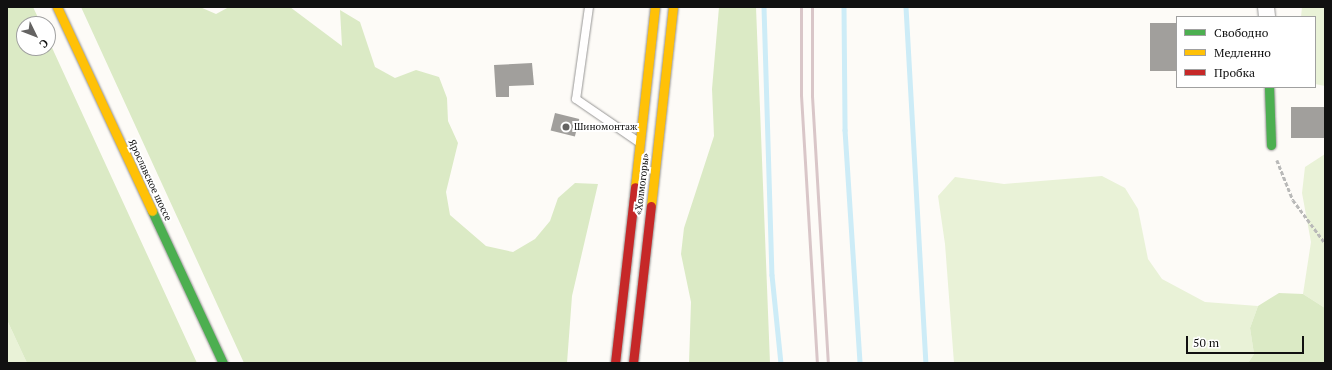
<!DOCTYPE html>
<html>
<head>
<meta charset="utf-8">
<style>
	body { margin:0 }
	#map { position:relative; width:1332px; height:370px; overflow:hidden; background:#fdfbf7; font-family:"PT Serif",serif }
	div>[style] { position:absolute }
	[style*='--x'] { left:calc(var(--x)*1px); top:calc(var(--y)*1px); width:calc(var(--w)*1px); rotate:calc(var(--a)*1deg) }
	.green>* { inset:0; background:#e9f2d7 }
	.forest>* { inset:0; background:#dbeac5 }
	.stream>* { height:4.5px; margin:-2.25px; padding:0 2.25px; transform-origin:2.25px; border-radius:2.25px; background:#cdecf7 }
	.building>* { inset:0; background:#a19f9c; transform-origin:0 0 }
	.path>* { height:2.5px; margin-top:-1.25px; transform-origin:0; background:repeating-linear-gradient(90deg,#b9b9b8 0 4px,transparent 0 6px) }
	.roads { filter:drop-shadow(0 0 1px #979695) drop-shadow(0 0 1px #979695) }
	.lane>* { height:8px; margin:-4px; padding:0 4px; transform-origin:4px; border-radius:4px; background:#fffefe }
	.street>* { height:16px; margin:-8px; padding:0 8px; transform-origin:8px; border-radius:8px; background:#fffefe }
	.fast>* { height:9px; margin:-4.5px; padding:0 4.5px; transform-origin:4.5px; border-radius:4.5px; background:#4caf50 }
	.slow>* { height:9px; margin:-4.5px; padding:0 4.5px; transform-origin:4.5px; border-radius:4.5px; background:#ffc107 }
	.jam>* { height:9px; margin:-4.5px; padding:0 4.5px; transform-origin:4.5px; border-radius:4.5px; background:#c62828 }
	.rail>* { height:3px; margin:-1.5px; padding:0 1.5px; transform-origin:1.5px; border-radius:1.5px; background:#d9c6c8 }
	.dots>* { width:11px; height:11px; translate:-50% -50%; box-sizing:border-box; border:2px solid #fff; border-radius:50% }
	span { translate:-50% -50%; white-space:nowrap; text-align:center; line-height:1.15; -webkit-text-stroke:4px #fff; paint-order:stroke }
	.poi-label { font-size:10px; color:#111 }
	.left { translate:0 -50%; text-align:left }
	.street-label { font-size:10px; color:#111 }
	.frame { position:absolute; inset:0; border:8px solid #111; pointer-events:none }
	.legend { position:absolute; left:1176px; top:16px; width:140px; height:72px; box-sizing:border-box; background:#fff; border:1px solid #a0a0a0; margin:0; padding:5px 7px; list-style:none; font-size:12px; color:#111 }
	.legend li { display:flex; align-items:center; gap:8px; height:20px }
	.legend b { width:20px; border:1px solid #a0a0a0 }
	.north { position:absolute; left:16px; top:16px; width:40px; height:40px; box-sizing:border-box; background:#fff; border:1px solid #a0a0a0; border-radius:50%; rotate:133deg; font-size:11px; font-weight:700; line-height:16px; text-align:center; color:#111 }
	.north::after { content:''; display:block; margin:auto; width:14px; height:18px; background:#646362; clip-path:polygon(50% 0,100% 100%,50% 72%,0 100%) }
	.scale { position:absolute; left:1186px; top:336px; width:118px; height:18px; box-sizing:border-box; border:2px solid #111; border-top:0; padding-left:5px; font-size:12px; line-height:14px; white-space:nowrap; color:#111; -webkit-text-stroke:3px #fff; paint-order:stroke }
</style>
</head>
<body>
<div id="map">
	<div class="green">
		<div style="clip-path:polygon(1302px 7px,1325px 7px,1325px 86px,1315px 84px,1315px 17px,1301px 17px)"></div>
		<div style="clip-path:polygon(1325px 154px,1325px 308px,1303px 294px,1311px 242px,1302px 193px,1305px 167px)"></div>
		<div style="clip-path:polygon(1102px 176px,1125px 188px,1138px 209px,1148px 259px,1162px 279px,1205px 302px,1258px 306px,1250px 328px,1254px 354px,1248px 363px,954px 363px,945px 244px,938px 196px,955px 177px,1004px 184px)"></div>
		<div style="clip-path:polygon(7px 320px,27px 363px,7px 363px)"></div>
	</div>
	<div class="forest">
		<div style="clip-path:polygon(7px 7px,33px 7px,41px 24px,24px 24px,24px 48px,48px 48px,48px 39px,197px 363px,27px 363px,7px 320px)"></div>
		<div style="clip-path:polygon(81px 7px,200px 7px,216px 14px,229px 7px,290px 7px,342px 46px,340px 10px,360px 22px,375px 67px,395px 78px,416px 70px,439px 77px,447px 98px,448px 121px,458px 143px,446px 192px,450px 215px,486px 246px,513px 252px,535px 239px,550px 221px,558px 198px,575px 183px,598px 184px,572px 296px,567px 363px,244px 363px)"></div>
		<div style="clip-path:polygon(719px 7px,756px 7px,770px 363px,689px 363px,691px 302px,681px 254px,684px 228px,714px 136px,712px 89px)"></div>
		<div style="clip-path:polygon(1279px 293px,1303px 294px,1325px 308px,1325px 363px,1248px 363px,1254px 354px,1250px 328px,1258px 306px)"></div>
	</div>
	<div class="stream">
		<div style="--x:764;--y:7;--w:268;--a:88.3"></div>
		<div style="--x:772;--y:275;--w:88;--a:84.2"></div>
		<div style="--x:844;--y:7;--w:123;--a:89.5"></div>
		<div style="--x:845;--y:130;--w:233;--a:86.3"></div>
		<div style="--x:906;--y:7;--w:357;--a:86.8"></div>
	</div>
	<div class="building">
		<div style="left:1150px;top:23px;width:27px;height:48px"></div>
		<div style="clip-path:polygon(532px 63px,534px 85px,509px 86px,509px 97px,496px 97px,494px 65px)"></div>
		<div style="left:1325px;top:107px;width:31px;height:34px;rotate:90deg"></div>
		<div style="left:555px;top:113px;width:25px;height:18px;rotate:14deg"></div>
	</div>
	<div class="path">
		<div style="--x:1277;--y:160;--w:43;--a:68.2"></div>
		<div style="--x:1293;--y:200;--w:54;--a:53.3"></div>
	</div>
	<div class="roads">
		<div class="lane">
			<div style="--x:589;--y:7;--w:93;--a:98"></div>
			<div style="--x:576;--y:99;--w:74;--a:34.5"></div>
		</div>
		<div class="street">
			<div style="--x:1266;--y:7;--w:10;--a:84"></div>
		</div>
		<div class="fast">
			<div style="--x:1269;--y:87;--w:58;--a:88"></div>
			<div style="--x:152;--y:211;--w:168;--a:65"></div>
		</div>
		<div class="slow">
			<div style="--x:57;--y:7;--w:225;--a:65"></div>
			<div style="--x:635;--y:187;--w:181;--a:-83.7"></div>
			<div style="--x:651;--y:206;--w:200;--a:-83.7"></div>
		</div>
		<div class="jam">
			<div style="--x:615;--y:363;--w:177;--a:-83.5"></div>
			<div style="--x:633;--y:363;--w:158;--a:-83.5"></div>
		</div>
	</div>
	<div class="rail">
		<div style="--x:801;--y:7;--w:88;--a:90"></div>
		<div style="--x:801;--y:95;--w:268;--a:86.6"></div>
		<div style="--x:812;--y:7;--w:89;--a:90"></div>
		<div style="--x:812;--y:96;--w:267;--a:86.6"></div>
	</div>
	<div class="dots">
		<div style="left:566px;top:127px;background:#646362"></div>
	</div>
	<div class="poi-label">
		<span class="left" style="left:574px;top:127px">Шиномонтаж</span>
	</div>
	<div class="street-label">
		<span style="left:150px;top:180px;rotate:65deg">Ярославское шоссе</span>
		<span style="left:642px;top:184px;rotate:-83deg">«Холмогоры»</span>
	</div>
	<div class="frame"></div>
	<ul class="legend">
	<li><b style="height:5px;background:#4caf50"></b>Свободно</li>
	<li><b style="height:5px;background:#ffc107"></b>Медленно</li>
	<li><b style="height:5px;background:#c62828"></b>Пробка</li>
	</ul>
	<div class="north">С</div>
	<div class="scale">50 m</div>
</div>
</body>
</html>
